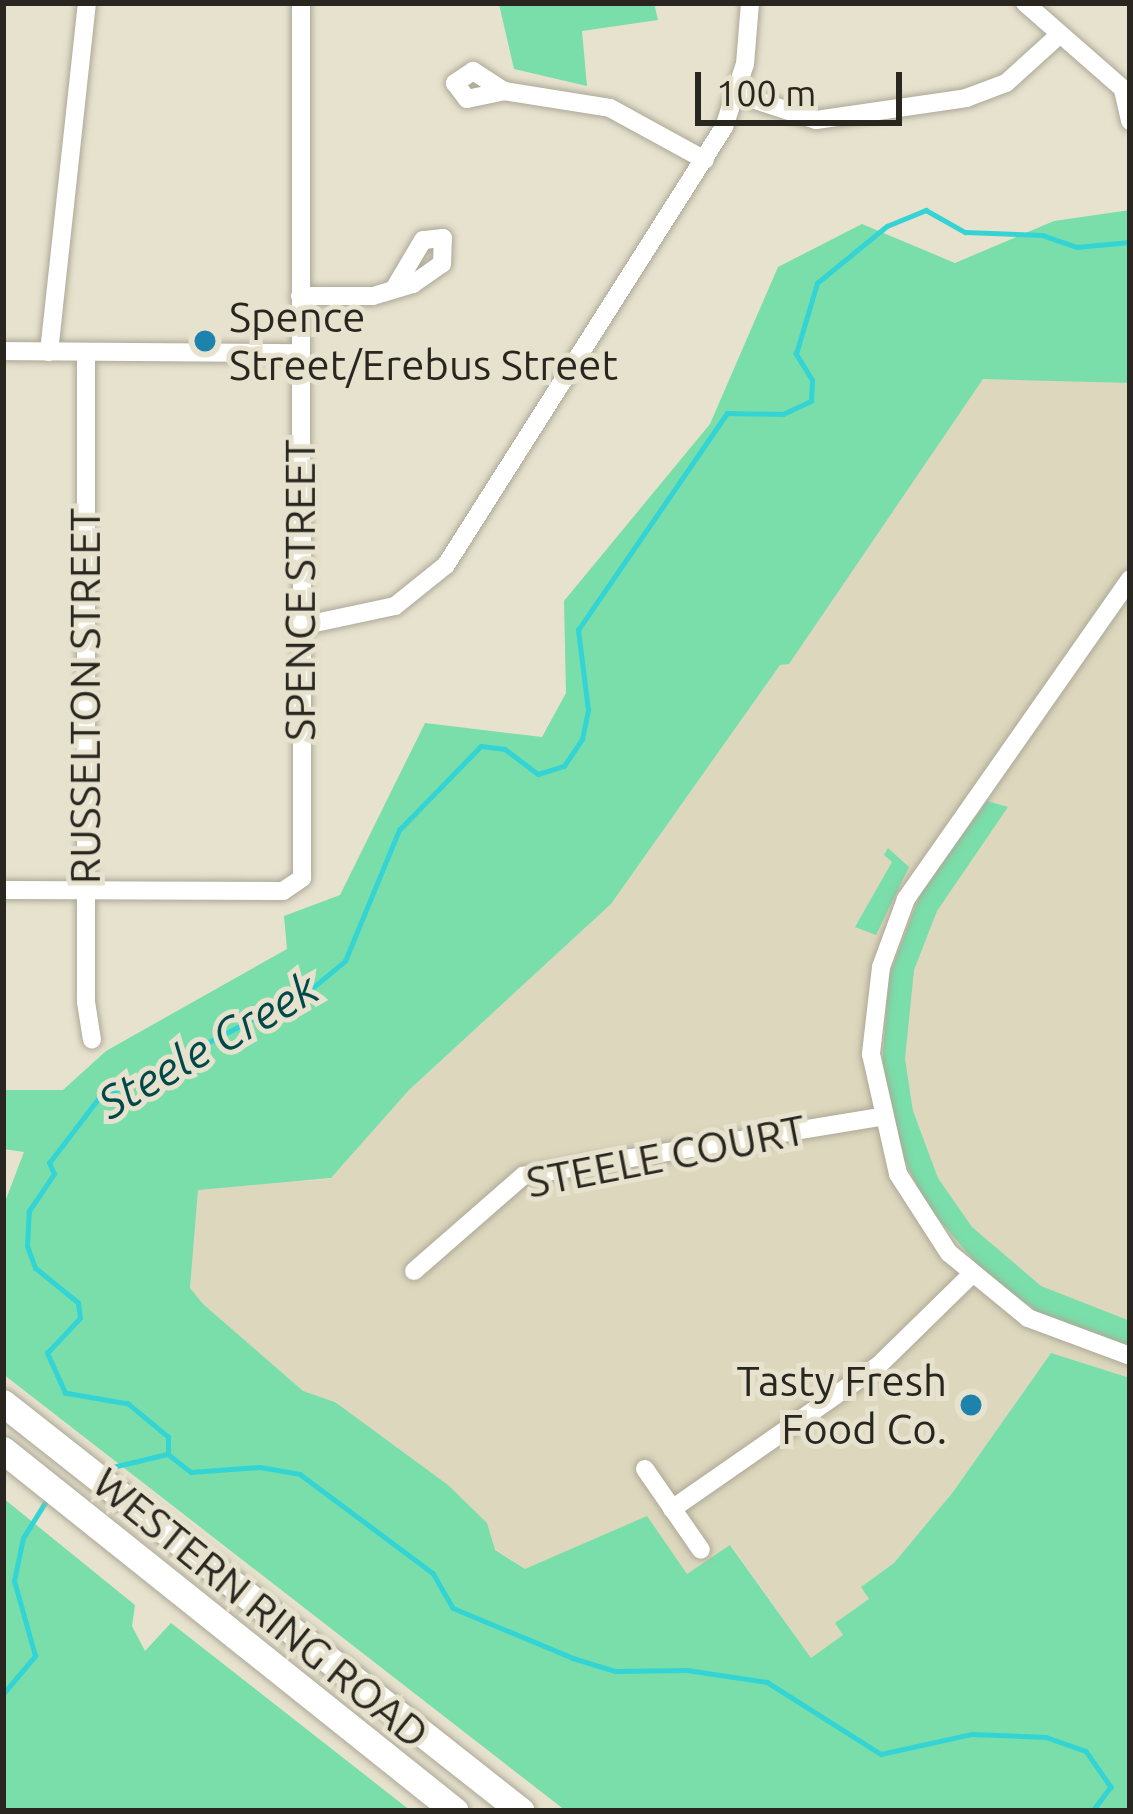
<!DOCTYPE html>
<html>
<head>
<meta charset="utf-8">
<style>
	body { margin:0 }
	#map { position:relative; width:1133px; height:1814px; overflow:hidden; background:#e6e2ce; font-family:Ubuntu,sans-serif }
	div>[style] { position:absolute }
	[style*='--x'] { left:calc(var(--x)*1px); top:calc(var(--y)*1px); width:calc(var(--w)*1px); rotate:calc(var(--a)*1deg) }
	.built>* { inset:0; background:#ddd7bd }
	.green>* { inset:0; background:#79deaa }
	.stream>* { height:4.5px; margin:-2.25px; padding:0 2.25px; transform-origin:2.25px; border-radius:2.25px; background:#34d4d5 }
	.roads { filter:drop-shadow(0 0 3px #aca896) drop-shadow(0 0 3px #aca896) }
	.minor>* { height:18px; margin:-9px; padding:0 9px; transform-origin:9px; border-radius:9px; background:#fff }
	.highway>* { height:27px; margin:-13.5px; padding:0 13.5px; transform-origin:13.5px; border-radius:13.5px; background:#fff }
	.dots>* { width:33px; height:33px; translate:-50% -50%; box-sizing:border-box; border:6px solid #e6e2ce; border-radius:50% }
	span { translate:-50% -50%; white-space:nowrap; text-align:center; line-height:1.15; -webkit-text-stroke:10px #e6e2ce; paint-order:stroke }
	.poi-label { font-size:42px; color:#28261f }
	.left { translate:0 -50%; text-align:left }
	.right { translate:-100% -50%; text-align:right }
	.street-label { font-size:42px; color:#28261f }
	.water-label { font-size:45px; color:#004849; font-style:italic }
	.frame { position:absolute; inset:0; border:6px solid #28261f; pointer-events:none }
	.scale { position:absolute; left:695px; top:72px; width:207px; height:54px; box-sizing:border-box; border:6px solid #28261f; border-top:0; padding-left:15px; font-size:36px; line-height:42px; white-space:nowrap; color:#28261f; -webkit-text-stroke:9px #e6e2ce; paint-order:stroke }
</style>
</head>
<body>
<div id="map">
	<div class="built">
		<div style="clip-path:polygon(983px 378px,1130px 383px,1130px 1378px,1051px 1353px,953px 1492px,894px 1563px,862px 1586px,869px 1598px,844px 1635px,811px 1658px,731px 1545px,688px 1575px,525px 1569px,495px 1549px,336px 1402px,303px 1391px,203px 1304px,190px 1289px,198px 1189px,330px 1179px,409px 1090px,611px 904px,780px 665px,789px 663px)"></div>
	</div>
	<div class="green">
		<div style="clip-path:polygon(470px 3px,654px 3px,658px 20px,582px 31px,587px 86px,514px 69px,499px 4px)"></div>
		<div style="clip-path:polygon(1130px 210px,1130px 383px,983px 379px,789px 664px,780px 665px,611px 904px,409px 1090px,331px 1178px,198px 1190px,190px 1288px,203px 1304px,303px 1391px,335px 1402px,448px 1485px,487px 1523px,495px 1550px,525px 1569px,647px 1516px,687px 1574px,730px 1545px,811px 1658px,843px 1635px,835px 1623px,869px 1599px,861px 1587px,894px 1563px,953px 1492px,1051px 1353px,1130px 1378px,1130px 1811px,566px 1811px,3px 1374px,3px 1207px,24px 1152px,3px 1149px,3px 1090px,63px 1090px,106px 1051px,287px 949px,284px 916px,340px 895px,425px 723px,542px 737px,566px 693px,564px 601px,710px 424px,778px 267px,862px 224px,955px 263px,1054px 221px)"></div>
		<div style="clip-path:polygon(987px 801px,1008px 807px,937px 911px,914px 970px,905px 1059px,913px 1111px,938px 1178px,972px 1227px,1041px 1286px,1130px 1321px,1130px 1346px,1038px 1312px,986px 1275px,926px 1204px,900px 1151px,882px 1067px,889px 976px,921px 892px)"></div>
		<div style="clip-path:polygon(888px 848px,909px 867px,876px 935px,855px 927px,892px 862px,884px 855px)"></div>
		<div style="clip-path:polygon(3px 1498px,135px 1605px,132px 1626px,145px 1651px,171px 1623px,411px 1811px,3px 1811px)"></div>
	</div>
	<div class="stream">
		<div style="--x:168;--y:1454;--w:29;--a:38"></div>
		<div style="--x:191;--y:1472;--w:69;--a:-4.1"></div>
		<div style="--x:260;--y:1467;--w:41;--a:9.9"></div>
		<div style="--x:300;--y:1474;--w:166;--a:36.7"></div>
		<div style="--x:433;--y:1573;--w:40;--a:60.3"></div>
		<div style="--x:453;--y:1608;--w:130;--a:22.6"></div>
		<div style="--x:573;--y:1658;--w:44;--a:17.2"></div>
		<div style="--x:615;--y:1671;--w:72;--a:-0.8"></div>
		<div style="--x:687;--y:1670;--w:81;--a:8.5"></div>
		<div style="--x:767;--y:1682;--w:135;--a:32.3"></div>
		<div style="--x:881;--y:1754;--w:93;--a:-12.4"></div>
		<div style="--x:972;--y:1734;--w:74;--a:2.3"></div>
		<div style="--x:1046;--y:1737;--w:42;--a:19.3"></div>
		<div style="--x:1086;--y:1751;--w:44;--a:55.2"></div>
		<div style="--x:1111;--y:1787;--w:30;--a:127"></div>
		<div style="--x:104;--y:1469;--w:66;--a:-13.2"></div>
		<div style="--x:168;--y:1454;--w:17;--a:-90"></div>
		<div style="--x:168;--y:1437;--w:52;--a:-140.5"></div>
		<div style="--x:128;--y:1404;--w:64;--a:-170.1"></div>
		<div style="--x:65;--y:1393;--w:44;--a:-114.2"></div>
		<div style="--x:47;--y:1353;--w:48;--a:-46.7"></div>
		<div style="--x:80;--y:1318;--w:15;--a:-98"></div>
		<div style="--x:78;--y:1303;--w:55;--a:-140.9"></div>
		<div style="--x:35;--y:1268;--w:23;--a:-110"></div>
		<div style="--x:27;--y:1246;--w:35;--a:-87"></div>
		<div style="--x:29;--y:1211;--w:45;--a:-56"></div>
		<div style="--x:54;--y:1174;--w:12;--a:-114"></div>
		<div style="--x:49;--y:1163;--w:81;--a:-52.6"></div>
		<div style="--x:98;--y:1099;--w:238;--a:-27.2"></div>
		<div style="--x:310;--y:990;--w:45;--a:-39.6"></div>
		<div style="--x:345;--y:961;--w:142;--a:-67.6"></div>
		<div style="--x:399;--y:830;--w:117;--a:-45.7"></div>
		<div style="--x:481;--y:746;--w:24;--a:7"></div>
		<div style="--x:505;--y:749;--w:41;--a:37.1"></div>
		<div style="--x:538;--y:774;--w:27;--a:-17"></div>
		<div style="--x:564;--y:766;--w:32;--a:-56"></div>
		<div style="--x:582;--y:739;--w:30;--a:-78"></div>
		<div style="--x:588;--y:710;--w:81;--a:-97.1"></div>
		<div style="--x:578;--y:630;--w:263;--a:-55.5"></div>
		<div style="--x:727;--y:413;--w:56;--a:1"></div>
		<div style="--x:783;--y:414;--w:31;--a:-25"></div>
		<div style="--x:811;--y:401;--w:21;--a:-87"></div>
		<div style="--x:812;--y:380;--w:31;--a:-122"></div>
		<div style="--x:796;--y:354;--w:74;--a:-73.5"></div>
		<div style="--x:817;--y:283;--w:90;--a:-39.2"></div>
		<div style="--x:887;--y:226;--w:42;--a:-22.3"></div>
		<div style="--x:926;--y:210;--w:45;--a:29.4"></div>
		<div style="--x:965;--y:232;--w:77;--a:2.2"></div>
		<div style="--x:1042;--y:235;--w:36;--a:19"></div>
		<div style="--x:1076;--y:247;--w:54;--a:-5.3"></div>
		<div style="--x:3;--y:1694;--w:50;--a:-49.9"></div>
		<div style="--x:35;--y:1656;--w:78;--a:-105.6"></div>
		<div style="--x:14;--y:1581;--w:44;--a:-78.2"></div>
		<div style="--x:23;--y:1538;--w:44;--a:-58.1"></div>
	</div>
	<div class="roads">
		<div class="minor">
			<div style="--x:1025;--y:3;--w:140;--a:41.2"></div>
			<div style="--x:1123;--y:90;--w:32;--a:77"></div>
			<div style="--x:504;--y:91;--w:37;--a:-147"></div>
			<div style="--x:473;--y:71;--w:22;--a:146"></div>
			<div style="--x:455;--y:83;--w:20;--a:53"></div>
			<div style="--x:467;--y:99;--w:38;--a:-12"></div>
			<div style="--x:504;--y:91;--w:107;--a:9.1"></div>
			<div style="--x:610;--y:108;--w:108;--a:28.7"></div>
			<div style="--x:737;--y:94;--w:83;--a:18.2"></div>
			<div style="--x:816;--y:120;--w:152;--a:-8.3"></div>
			<div style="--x:966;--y:98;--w:43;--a:-20.6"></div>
			<div style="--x:1006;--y:83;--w:72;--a:-42.2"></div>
			<div style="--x:300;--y:296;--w:73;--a:0"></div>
			<div style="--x:373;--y:296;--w:42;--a:-16.7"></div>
			<div style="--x:413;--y:284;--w:35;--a:-35"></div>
			<div style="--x:442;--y:264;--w:26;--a:-88"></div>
			<div style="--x:443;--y:238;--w:20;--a:174"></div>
			<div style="--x:423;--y:240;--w:57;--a:120.6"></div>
			<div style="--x:3;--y:351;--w:296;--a:0.4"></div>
			<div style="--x:49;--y:352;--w:351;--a:-83.8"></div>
			<div style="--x:86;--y:352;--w:650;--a:90"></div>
			<div style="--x:86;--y:1002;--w:38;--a:81"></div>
			<div style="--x:1130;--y:579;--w:391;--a:125"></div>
			<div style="--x:906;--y:899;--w:72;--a:110.2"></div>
			<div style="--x:881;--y:967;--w:88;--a:96.6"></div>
			<div style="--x:871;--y:1054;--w:123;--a:77.3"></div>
			<div style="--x:898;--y:1174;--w:94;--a:57.2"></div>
			<div style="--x:949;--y:1253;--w:102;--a:39.4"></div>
			<div style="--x:1028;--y:1318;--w:109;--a:20.4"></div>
			<div style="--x:301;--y:626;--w:96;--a:-12"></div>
			<div style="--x:395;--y:606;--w:65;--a:-38.8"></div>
			<div style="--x:446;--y:565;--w:519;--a:-57.6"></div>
			<div style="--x:724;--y:127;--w:66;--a:-71.6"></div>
			<div style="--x:745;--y:64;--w:61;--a:-85.3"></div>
			<div style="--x:3;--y:890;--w:280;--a:0.2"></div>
			<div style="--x:283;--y:891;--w:23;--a:-34"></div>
			<div style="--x:302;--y:878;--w:875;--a:-90.07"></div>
			<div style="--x:414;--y:1271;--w:145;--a:-41.1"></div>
			<div style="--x:523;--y:1176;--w:361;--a:-9.4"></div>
			<div style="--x:645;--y:1469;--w:98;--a:55.3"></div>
			<div style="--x:672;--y:1509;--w:251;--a:-34.8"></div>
			<div style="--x:878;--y:1366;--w:130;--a:-44.4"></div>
		</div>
		<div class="highway">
			<div style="--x:3;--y:1403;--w:659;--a:38.23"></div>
			<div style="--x:3;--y:1450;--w:578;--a:38.61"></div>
		</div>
	</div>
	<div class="dots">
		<div style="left:205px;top:341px;background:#1d83ad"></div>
		<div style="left:971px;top:1405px;background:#1d83ad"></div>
	</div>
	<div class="poi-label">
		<span class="left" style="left:229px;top:341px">Spence<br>Street/Erebus Street</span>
		<span class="right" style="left:947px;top:1405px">Tasty Fresh<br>Food Co.</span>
	</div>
	<div class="street-label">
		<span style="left:300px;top:590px;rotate:-90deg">SPENCE STREET</span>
		<span style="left:85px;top:696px;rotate:-90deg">RUSSELTON STREET</span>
		<span style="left:666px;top:1156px;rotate:-11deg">STEELE COURT</span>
		<span style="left:261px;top:1608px;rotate:39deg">WESTERN RING ROAD</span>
	</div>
	<div class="water-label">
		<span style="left:208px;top:1045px;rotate:-30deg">Steele Creek</span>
	</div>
	<div class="frame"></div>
	<div class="scale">100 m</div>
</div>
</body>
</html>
